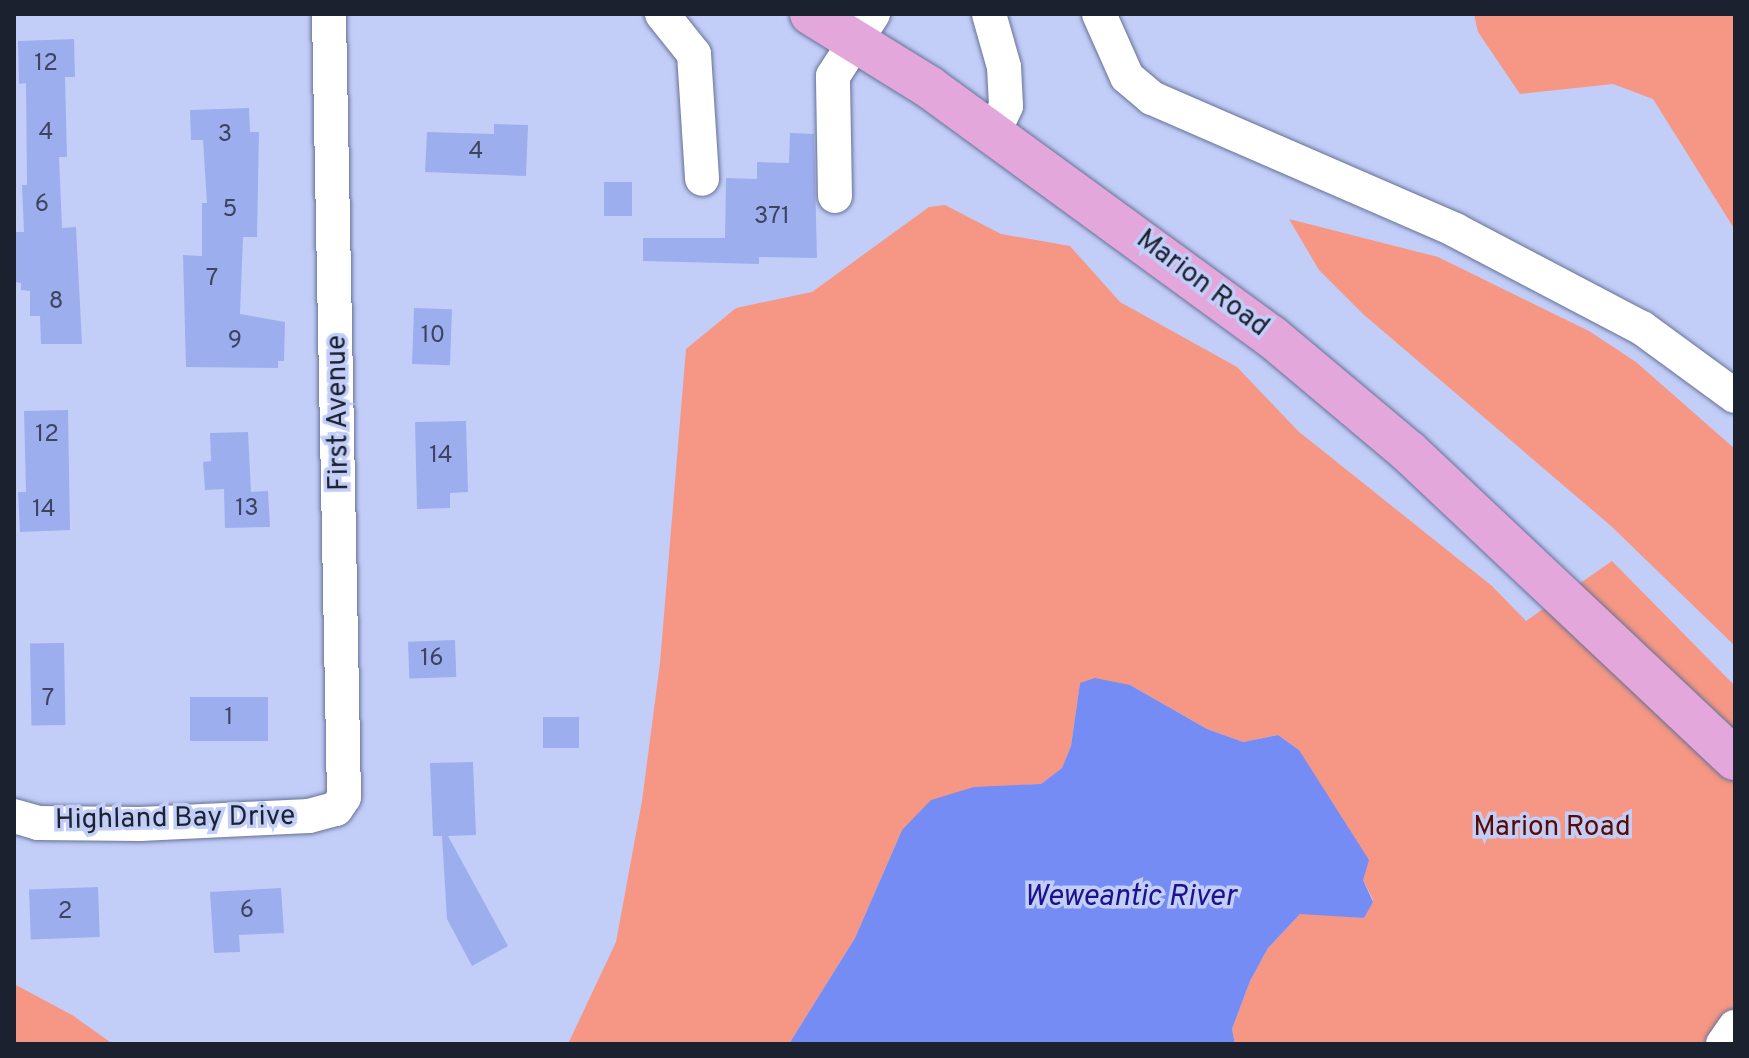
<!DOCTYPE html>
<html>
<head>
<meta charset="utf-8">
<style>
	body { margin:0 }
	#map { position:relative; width:1749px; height:1058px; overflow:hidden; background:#c2cef8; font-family:Overpass,sans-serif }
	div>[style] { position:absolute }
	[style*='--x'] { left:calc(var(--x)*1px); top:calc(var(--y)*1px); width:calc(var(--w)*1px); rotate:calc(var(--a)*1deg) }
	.green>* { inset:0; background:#f59784 }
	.water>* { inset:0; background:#758cf4 }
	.building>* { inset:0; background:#9daeee; transform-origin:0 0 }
	.roads { filter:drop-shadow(0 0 2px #667196) drop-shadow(0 0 2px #667196) }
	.minor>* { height:34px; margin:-17px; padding:0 17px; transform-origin:17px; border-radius:17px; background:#fff }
	.major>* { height:42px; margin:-21px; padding:0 21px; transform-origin:21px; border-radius:21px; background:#e3a7db }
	span { translate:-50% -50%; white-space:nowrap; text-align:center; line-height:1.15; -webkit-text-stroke:7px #c2cef8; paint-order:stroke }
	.number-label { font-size:24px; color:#3c4460 }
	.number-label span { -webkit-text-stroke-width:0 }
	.street-label { font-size:28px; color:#1c2130 }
	.park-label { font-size:28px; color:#590b01 }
	.water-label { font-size:30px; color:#1d128e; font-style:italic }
	.frame { position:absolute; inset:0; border:16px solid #1c2130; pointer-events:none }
</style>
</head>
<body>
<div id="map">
	<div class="green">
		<div style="clip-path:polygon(1474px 14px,1735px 14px,1735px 230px,1653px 99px,1613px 84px,1520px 94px,1478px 32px)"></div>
		<div style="clip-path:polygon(945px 205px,1001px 234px,1070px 246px,1120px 302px,1237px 367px,1298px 431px,1492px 586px,1526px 621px,1612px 561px,1735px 686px,1735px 1031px,1724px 1044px,1235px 1044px,1232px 1029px,1250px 981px,1268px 948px,1301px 913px,1364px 918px,1373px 900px,1299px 750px,1278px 735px,1243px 742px,1207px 729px,1130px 685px,1080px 683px,1071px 746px,1062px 768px,1041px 784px,1010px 786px,902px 830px,855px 938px,789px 1044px,568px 1044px,616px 942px,642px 801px,660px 663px,686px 349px,736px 308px,812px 292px,929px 207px)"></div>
		<div style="clip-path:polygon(1289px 219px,1438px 257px,1589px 331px,1636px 362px,1735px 449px,1735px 646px,1611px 526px,1363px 314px,1319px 270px)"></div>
		<div style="clip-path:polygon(14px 984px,72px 1015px,113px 1044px,14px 1044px)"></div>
	</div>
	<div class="water">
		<div style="clip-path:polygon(1095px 678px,1130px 685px,1207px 729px,1243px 742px,1278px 735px,1299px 750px,1369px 860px,1363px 880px,1373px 902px,1364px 918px,1300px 914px,1268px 948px,1250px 981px,1232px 1029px,1235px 1044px,789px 1044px,855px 938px,902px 830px,931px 800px,974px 787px,1041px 784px,1062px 768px,1071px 746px,1080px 683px)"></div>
	</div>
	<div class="building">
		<div style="clip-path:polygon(74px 39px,75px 77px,65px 77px,67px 157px,59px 157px,62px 228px,76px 227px,82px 344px,41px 344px,40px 316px,30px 316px,30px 291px,21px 290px,21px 283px,15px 282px,15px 232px,24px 232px,22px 185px,27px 185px,26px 83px,19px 84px,18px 41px)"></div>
		<div style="clip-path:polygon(249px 108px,250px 132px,259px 132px,257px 237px,243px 237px,240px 314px,285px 322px,284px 361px,278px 361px,278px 368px,186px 367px,183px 255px,202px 256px,202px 203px,207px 203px,203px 140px,191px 140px,190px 110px)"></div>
		<div style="clip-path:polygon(494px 124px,528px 125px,526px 176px,425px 172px,427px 132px,494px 134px)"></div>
		<div style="clip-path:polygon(790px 133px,814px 134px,817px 258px,759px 257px,759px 264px,643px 261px,643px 238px,725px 238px,726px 178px,757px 179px,757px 162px,789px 163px)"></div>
		<div style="left:632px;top:182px;width:34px;height:28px;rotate:90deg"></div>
		<div style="left:414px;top:308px;width:38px;height:56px;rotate:2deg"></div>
		<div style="clip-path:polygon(68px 410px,70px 530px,20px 532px,18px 492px,26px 492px,24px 411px)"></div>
		<div style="clip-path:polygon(466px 421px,468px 492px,450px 493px,450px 508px,417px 509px,415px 422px)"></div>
		<div style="clip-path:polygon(248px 432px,251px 492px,268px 491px,270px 527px,225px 528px,224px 489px,205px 490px,203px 462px,211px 461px,210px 433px)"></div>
		<div style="left:455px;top:640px;width:37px;height:47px;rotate:88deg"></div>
		<div style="left:64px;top:643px;width:82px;height:34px;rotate:89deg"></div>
		<div style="left:268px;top:697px;width:44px;height:78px;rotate:90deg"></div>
		<div style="left:543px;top:717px;width:36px;height:31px"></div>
		<div style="clip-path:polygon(473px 762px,476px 835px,448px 836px,508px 946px,472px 966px,447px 919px,442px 836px,433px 836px,430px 763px)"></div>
		<div style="left:98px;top:887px;width:50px;height:69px;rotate:88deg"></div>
		<div style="clip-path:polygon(281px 888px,284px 933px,239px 935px,240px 952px,214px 953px,210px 892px)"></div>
	</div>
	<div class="roads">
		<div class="minor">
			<div style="--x:662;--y:14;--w:51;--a:51.3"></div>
			<div style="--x:694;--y:54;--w:125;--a:86.3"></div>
			<div style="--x:989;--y:14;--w:55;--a:74.2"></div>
			<div style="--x:1004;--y:67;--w:39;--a:87"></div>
			<div style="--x:1006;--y:106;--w:29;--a:115"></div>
			<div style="--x:1099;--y:14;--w:69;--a:66"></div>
			<div style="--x:1127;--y:77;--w:33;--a:40"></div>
			<div style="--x:1152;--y:98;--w:331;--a:23.5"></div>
			<div style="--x:1455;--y:230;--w:211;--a:27.7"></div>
			<div style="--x:1642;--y:328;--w:115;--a:36.2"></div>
			<div style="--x:835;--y:196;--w:120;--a:-91"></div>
			<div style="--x:833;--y:76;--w:74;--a:-57.2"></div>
			<div style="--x:14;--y:816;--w:25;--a:16"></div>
			<div style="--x:38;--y:823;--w:102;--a:0.6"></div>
			<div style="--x:140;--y:824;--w:169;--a:-2.7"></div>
			<div style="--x:309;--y:816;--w:28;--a:-15"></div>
			<div style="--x:336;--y:809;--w:14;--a:-56"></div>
			<div style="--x:344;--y:797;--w:783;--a:-91.1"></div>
			<div style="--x:1723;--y:1044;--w:21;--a:-55"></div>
		</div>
		<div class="major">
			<div style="--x:811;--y:14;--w:139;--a:31.7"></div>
			<div style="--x:929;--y:87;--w:424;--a:36.1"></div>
			<div style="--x:1272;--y:337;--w:179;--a:40"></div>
			<div style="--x:1409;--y:452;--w:448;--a:43.3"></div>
		</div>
	</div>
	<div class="number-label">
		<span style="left:46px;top:65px">12</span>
		<span style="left:46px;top:134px">4</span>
		<span style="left:225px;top:136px">3</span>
		<span style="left:476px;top:153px">4</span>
		<span style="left:42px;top:206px">6</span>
		<span style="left:230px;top:211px">5</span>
		<span style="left:772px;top:218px">371</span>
		<span style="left:212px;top:280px">7</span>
		<span style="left:56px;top:303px">8</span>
		<span style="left:433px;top:337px">10</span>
		<span style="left:235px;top:342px">9</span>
		<span style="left:47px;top:436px">12</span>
		<span style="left:441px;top:457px">14</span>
		<span style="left:247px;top:510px">13</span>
		<span style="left:44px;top:511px">14</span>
		<span style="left:432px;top:660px">16</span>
		<span style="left:48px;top:700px">7</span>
		<span style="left:229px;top:719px">1</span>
		<span style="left:247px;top:912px">6</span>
		<span style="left:65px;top:913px">2</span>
	</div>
	<div class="street-label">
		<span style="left:1202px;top:284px;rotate:37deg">Marion Road</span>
		<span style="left:339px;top:413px;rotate:-91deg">First Avenue</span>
		<span style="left:175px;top:819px;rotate:-1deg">Highland Bay Drive</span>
	</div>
	<div class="park-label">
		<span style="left:1552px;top:828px">Marion Road</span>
	</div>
	<div class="water-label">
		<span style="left:1130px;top:898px">Weweantic River</span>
	</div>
	<div class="frame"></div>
</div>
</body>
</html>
